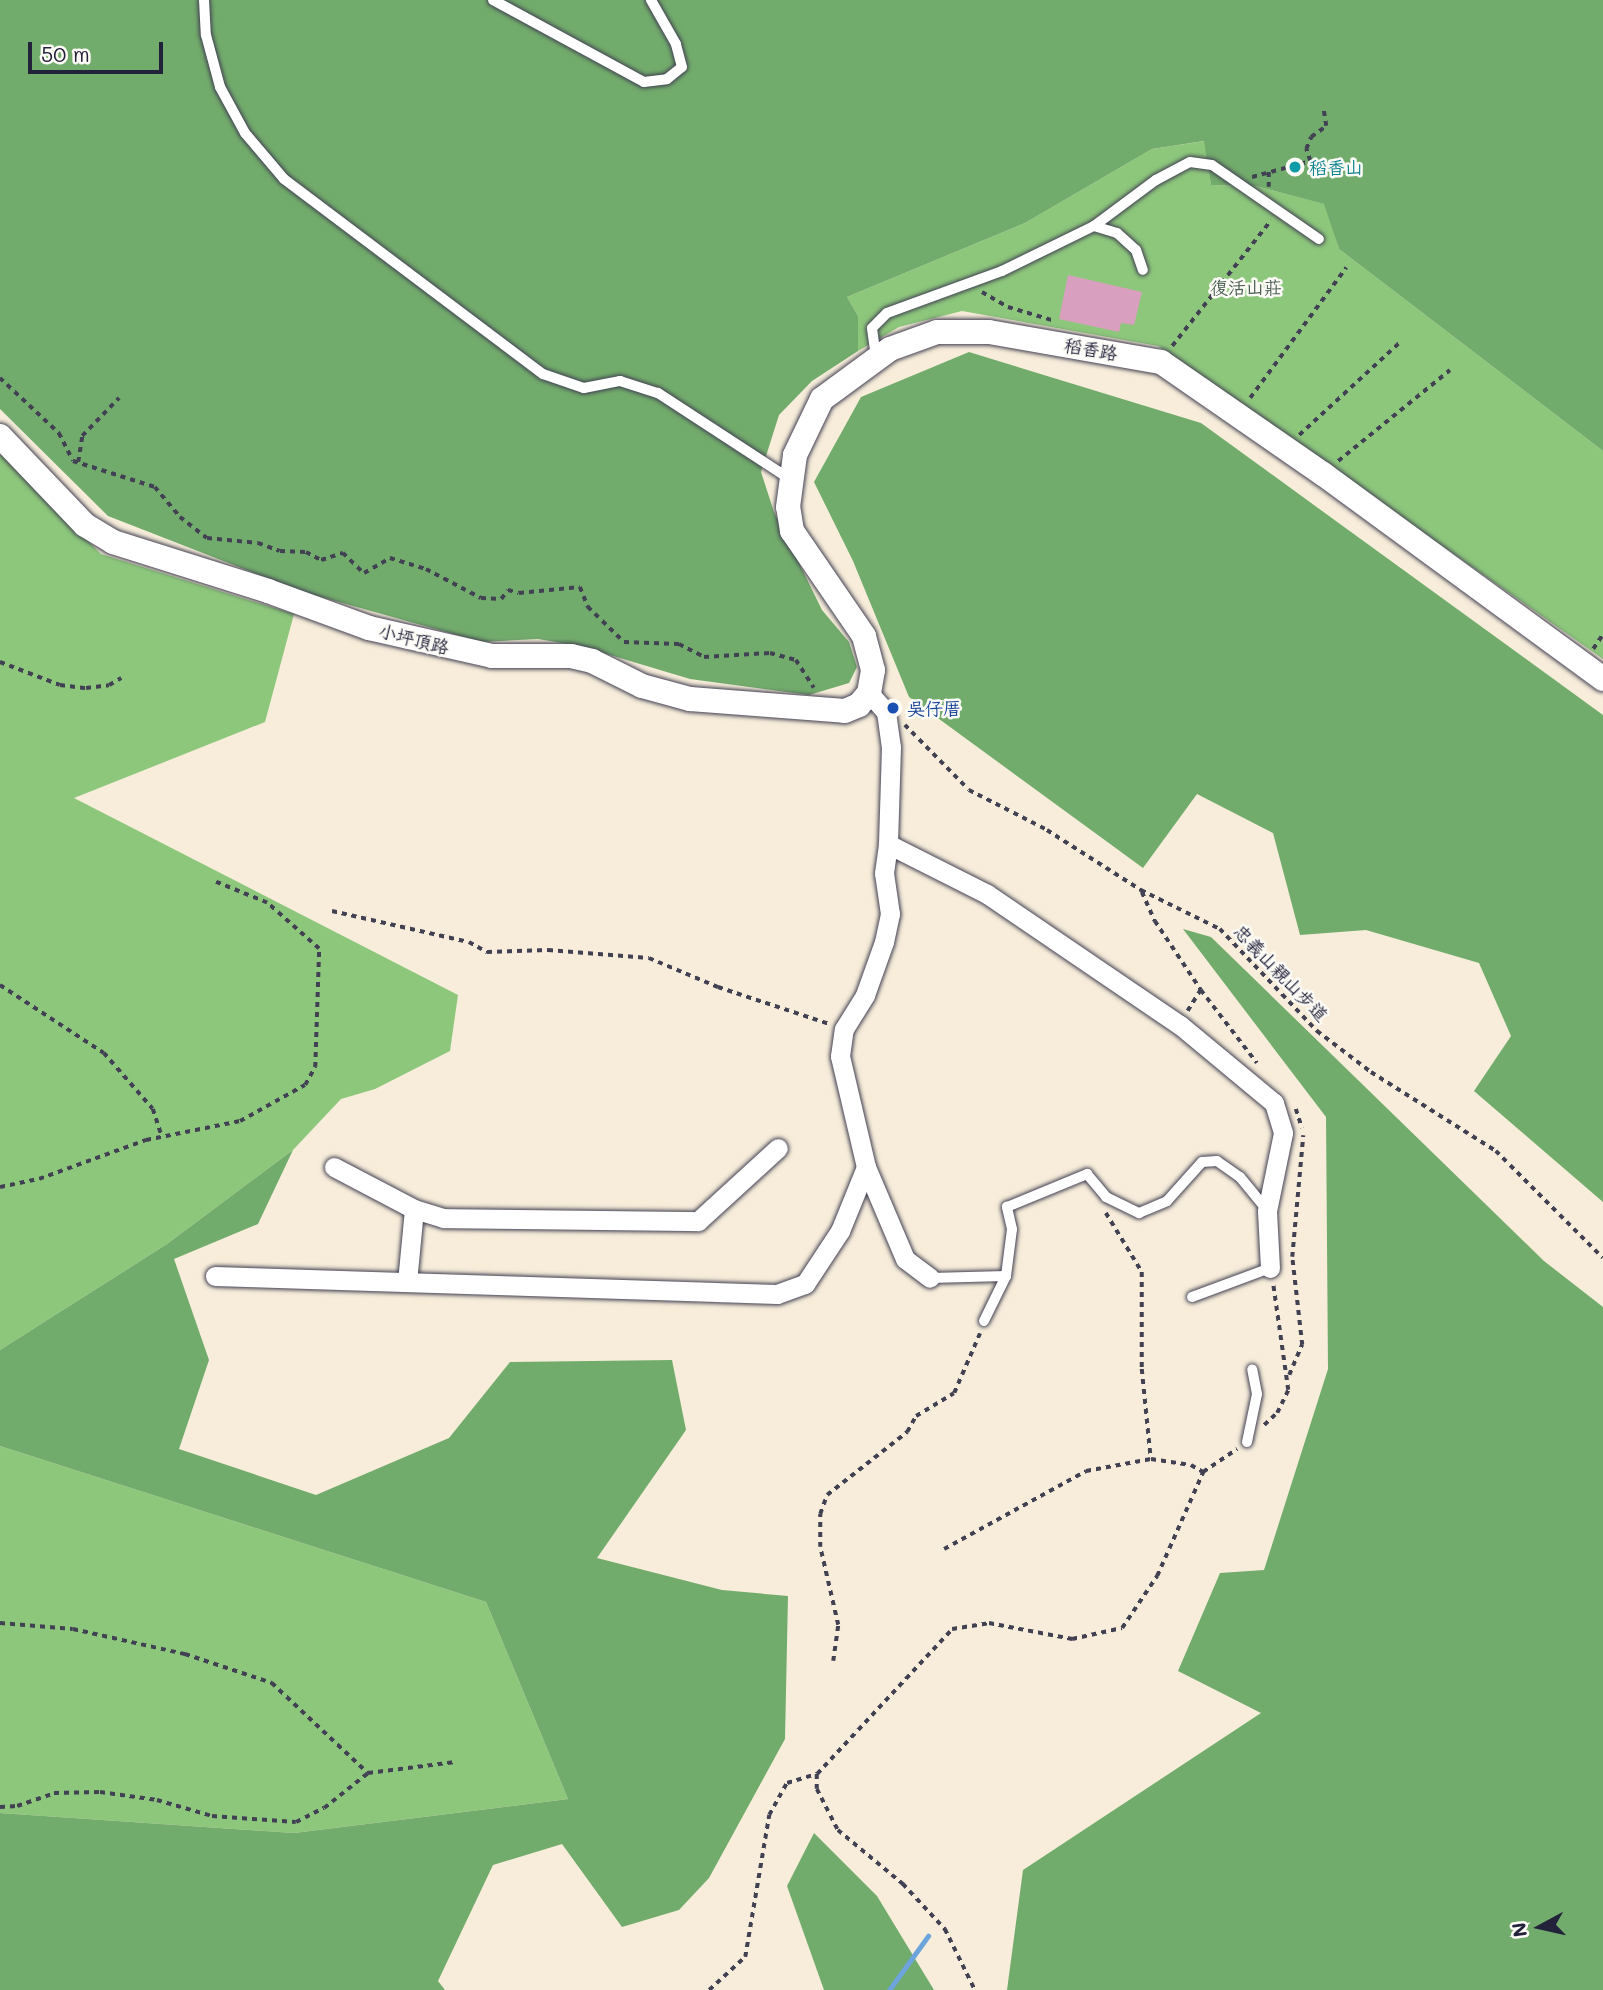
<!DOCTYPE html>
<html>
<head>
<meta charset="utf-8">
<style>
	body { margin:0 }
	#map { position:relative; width:1603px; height:1990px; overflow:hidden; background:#f7edda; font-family:Mali,"LXGW WenKai TC",sans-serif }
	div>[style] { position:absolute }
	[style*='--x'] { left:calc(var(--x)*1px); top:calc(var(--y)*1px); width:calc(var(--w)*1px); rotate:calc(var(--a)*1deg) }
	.green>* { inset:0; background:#8dc77c }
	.forest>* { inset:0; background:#72ac6c }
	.stream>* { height:5px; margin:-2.5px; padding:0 2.5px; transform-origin:2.5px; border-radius:2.5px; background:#6ca4db }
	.building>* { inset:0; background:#d99fbe }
	.path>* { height:3.5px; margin-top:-1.75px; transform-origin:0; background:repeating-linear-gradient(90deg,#424053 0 5px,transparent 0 10px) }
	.roads { filter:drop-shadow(0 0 2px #424053) drop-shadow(0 0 2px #424053) }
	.service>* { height:10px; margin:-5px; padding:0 5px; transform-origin:5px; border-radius:5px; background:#fff }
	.minor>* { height:19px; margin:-9.5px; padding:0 9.5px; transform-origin:9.5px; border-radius:9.5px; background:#fff }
	.tertiary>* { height:24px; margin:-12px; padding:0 12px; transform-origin:12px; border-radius:12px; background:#fff }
	.dots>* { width:19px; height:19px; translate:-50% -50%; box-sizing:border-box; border:4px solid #fdfcf7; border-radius:50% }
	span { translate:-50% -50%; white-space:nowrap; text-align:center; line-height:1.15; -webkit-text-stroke:5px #fdfcf7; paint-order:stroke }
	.culture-label { font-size:18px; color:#0d838f }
	.left { translate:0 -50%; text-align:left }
	.park-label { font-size:18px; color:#475c52 }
	.street-label { font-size:18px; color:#22223b }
	.transit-label { font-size:18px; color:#164399 }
	.north { position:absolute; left:1505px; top:1892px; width:70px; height:70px; -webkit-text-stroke:5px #fdfcf7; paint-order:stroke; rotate:262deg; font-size:19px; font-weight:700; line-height:28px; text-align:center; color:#22223b }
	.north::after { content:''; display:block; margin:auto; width:24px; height:32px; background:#22223b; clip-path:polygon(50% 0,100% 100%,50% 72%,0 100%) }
	.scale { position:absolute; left:28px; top:42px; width:135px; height:32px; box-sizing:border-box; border:4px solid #22223b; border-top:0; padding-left:9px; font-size:21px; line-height:24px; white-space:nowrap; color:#22223b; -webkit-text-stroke:5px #fdfcf7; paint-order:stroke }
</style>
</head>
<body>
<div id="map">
	<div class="green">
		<div style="clip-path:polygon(1205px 141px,1211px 185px,1256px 186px,1325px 204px,1339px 249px,1603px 451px,1603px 659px,1158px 346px,962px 311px,899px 327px,858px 351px,858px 316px,847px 297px,1025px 223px,1152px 149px)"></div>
		<div style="clip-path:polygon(0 453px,101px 554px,294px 614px,265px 722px,74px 798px,458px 995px,450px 1051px,375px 1089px,341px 1099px,293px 1150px,167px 1244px,0 1350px)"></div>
		<div style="clip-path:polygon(0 1446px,486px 1602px,568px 1799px,294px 1833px,0 1813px)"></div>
	</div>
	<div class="forest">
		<div style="clip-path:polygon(0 0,1603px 0,1603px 451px,1339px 249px,1324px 204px,1256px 186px,1211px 185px,1204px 141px,1152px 149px,1025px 223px,847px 297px,858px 316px,858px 351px,812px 381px,779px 415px,761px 472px,774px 512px,822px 610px,849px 642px,857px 667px,849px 683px,809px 695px,690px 679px,580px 646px,538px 639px,482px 642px,303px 592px,108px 516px,0 409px)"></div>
		<div style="clip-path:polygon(969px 352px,1201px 423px,1603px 715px,1603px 1202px,1474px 1091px,1511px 1036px,1479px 963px,1366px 930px,1300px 935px,1273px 833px,1197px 794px,1143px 868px,909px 697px,853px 561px,814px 482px,861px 397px)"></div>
		<div style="clip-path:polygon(1183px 929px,1211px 937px,1544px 1261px,1603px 1307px,1603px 1990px,1007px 1990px,1023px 1870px,1261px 1713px,1178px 1671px,1220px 1573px,1264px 1570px,1328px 1369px,1326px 1117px)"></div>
		<div style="clip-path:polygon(293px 1150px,258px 1224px,174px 1259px,209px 1360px,179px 1449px,316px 1495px,449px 1438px,510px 1362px,672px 1360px,686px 1430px,597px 1558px,722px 1590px,788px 1596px,785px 1739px,709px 1878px,679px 1910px,622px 1927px,562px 1844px,493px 1865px,438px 1981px,445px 1990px,0 1990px,0 1813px,294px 1833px,568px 1799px,486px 1602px,0 1446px,0 1350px,167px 1244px)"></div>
		<div style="clip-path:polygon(814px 1833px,877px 1896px,934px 1990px,824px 1990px,787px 1886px)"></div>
	</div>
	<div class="stream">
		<div style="--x:889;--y:1990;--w:67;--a:-54.2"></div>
	</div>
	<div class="building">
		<div style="clip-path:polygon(1068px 275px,1142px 292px,1134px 325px,1121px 323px,1119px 332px,1059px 319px)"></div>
	</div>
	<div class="path">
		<div style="--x:1269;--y:172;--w:15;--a:90"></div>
		<div style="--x:1252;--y:177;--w:60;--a:-15.4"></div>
		<div style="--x:1310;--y:161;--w:13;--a:-108"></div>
		<div style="--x:1306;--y:149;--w:13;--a:-67"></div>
		<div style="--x:1311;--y:137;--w:19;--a:-36"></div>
		<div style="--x:1326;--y:126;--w:20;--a:-99"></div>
		<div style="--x:982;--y:292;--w:30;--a:30"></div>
		<div style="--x:1008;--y:307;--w:46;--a:16.5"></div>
		<div style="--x:1172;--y:346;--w:160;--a:-51.8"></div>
		<div style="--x:0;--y:378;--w:81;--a:43"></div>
		<div style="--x:59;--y:433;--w:31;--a:63"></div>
		<div style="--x:73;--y:461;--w:86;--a:17.6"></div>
		<div style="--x:155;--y:487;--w:39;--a:50"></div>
		<div style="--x:180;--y:517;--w:34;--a:38"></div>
		<div style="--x:207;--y:538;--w:51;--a:5.6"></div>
		<div style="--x:258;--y:543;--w:23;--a:20"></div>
		<div style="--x:280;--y:551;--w:26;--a:2"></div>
		<div style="--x:306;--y:552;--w:17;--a:28"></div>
		<div style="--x:321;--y:560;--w:23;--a:-18"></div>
		<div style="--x:343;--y:553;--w:29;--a:44"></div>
		<div style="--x:364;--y:573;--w:30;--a:-30"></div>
		<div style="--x:390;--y:558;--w:38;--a:17"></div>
		<div style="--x:426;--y:569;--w:62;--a:27.8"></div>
		<div style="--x:481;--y:598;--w:20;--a:3"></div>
		<div style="--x:501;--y:599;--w:11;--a:-52"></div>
		<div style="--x:508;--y:590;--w:11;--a:15"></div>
		<div style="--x:519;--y:593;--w:61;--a:-5.6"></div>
		<div style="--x:580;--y:587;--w:22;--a:68"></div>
		<div style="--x:588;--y:607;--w:50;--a:44.2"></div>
		<div style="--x:624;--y:642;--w:55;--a:2.1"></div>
		<div style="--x:679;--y:644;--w:28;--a:27"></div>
		<div style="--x:704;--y:657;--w:66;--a:-3.5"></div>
		<div style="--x:770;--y:653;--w:27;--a:15"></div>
		<div style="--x:796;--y:660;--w:33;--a:57"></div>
		<div style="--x:1250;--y:398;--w:162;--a:-53.6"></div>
		<div style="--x:1299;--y:435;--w:136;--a:-42.6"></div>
		<div style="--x:1338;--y:461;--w:144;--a:-39.1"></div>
		<div style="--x:78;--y:462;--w:26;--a:-81"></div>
		<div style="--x:82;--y:436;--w:53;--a:-45.8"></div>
		<div style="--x:1593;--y:649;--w:18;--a:-56"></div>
		<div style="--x:0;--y:662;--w:64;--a:21"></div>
		<div style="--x:60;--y:685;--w:26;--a:7"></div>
		<div style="--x:86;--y:688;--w:23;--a:-7"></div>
		<div style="--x:109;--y:685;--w:14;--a:-30"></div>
		<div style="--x:905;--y:725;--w:91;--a:45.4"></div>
		<div style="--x:969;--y:790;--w:88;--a:27.1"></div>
		<div style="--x:1047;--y:830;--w:112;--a:32.6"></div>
		<div style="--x:1141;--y:890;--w:88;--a:26.3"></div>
		<div style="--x:1220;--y:929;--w:141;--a:46.4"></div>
		<div style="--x:1317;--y:1031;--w:68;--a:37.2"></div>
		<div style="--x:1371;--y:1072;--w:148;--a:32.3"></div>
		<div style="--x:1496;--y:1151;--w:151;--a:45"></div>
		<div style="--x:1142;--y:892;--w:32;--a:66"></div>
		<div style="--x:1155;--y:921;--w:83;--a:56.3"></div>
		<div style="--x:1201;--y:990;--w:25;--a:122"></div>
		<div style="--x:332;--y:911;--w:140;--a:12.8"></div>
		<div style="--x:469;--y:942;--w:21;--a:29"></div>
		<div style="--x:487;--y:952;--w:61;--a:-1.9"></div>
		<div style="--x:548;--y:950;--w:101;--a:4.5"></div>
		<div style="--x:649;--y:958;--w:75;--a:22.8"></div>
		<div style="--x:718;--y:987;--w:117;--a:18.4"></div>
		<div style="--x:0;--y:985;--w:124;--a:33.2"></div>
		<div style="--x:104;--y:1053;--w:74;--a:48.8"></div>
		<div style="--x:153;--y:1109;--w:28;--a:72"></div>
		<div style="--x:1201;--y:990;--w:92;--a:52.5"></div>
		<div style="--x:1296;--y:1109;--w:20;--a:72"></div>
		<div style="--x:0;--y:1187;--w:40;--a:-12"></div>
		<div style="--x:39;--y:1179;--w:114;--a:-20"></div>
		<div style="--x:146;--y:1140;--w:96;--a:-11.4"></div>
		<div style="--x:240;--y:1121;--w:74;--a:-29"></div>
		<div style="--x:305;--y:1085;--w:21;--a:-61"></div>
		<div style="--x:315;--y:1067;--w:118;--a:-88.1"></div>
		<div style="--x:319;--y:949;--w:69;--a:-138.5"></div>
		<div style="--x:267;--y:903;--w:58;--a:-157.8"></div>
		<div style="--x:1106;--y:1213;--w:69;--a:58.6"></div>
		<div style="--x:1142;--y:1272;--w:97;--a:90"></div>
		<div style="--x:1142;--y:1369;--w:90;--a:84.3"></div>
		<div style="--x:1289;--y:1375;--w:33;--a:-67"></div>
		<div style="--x:1302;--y:1345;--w:89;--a:-96.5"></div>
		<div style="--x:1292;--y:1257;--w:122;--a:-84.8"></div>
		<div style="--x:1264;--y:1425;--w:18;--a:-43"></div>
		<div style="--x:1277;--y:1413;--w:25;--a:-64"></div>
		<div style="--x:1288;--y:1390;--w:106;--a:-98.1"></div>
		<div style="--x:944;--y:1549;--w:162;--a:-28.8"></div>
		<div style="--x:1086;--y:1471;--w:66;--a:-10.5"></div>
		<div style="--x:1151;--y:1459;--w:40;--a:8.5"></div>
		<div style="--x:1191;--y:1465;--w:14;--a:30"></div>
		<div style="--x:0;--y:1623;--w:73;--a:4.7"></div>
		<div style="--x:73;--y:1629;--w:115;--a:12.6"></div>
		<div style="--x:185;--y:1654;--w:92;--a:18.4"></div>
		<div style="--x:272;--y:1683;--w:132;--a:43.2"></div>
		<div style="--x:833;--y:1661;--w:36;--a:-82"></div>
		<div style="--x:838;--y:1625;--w:80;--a:-103"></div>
		<div style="--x:820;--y:1547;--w:33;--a:-90"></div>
		<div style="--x:820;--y:1514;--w:20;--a:-70"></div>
		<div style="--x:827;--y:1495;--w:102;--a:-38.2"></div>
		<div style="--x:907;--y:1432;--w:18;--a:-61"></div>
		<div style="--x:916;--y:1416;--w:44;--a:-31.2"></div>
		<div style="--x:954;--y:1393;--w:65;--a:-66.6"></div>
		<div style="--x:817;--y:1774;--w:15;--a:90"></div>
		<div style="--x:817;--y:1789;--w:46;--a:62.9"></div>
		<div style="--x:838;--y:1830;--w:85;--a:39.7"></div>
		<div style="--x:903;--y:1884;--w:62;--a:47"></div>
		<div style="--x:945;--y:1929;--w:68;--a:63.8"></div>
		<div style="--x:0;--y:1807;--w:17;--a:-3"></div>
		<div style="--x:17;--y:1806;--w:39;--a:-19"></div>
		<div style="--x:54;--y:1793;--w:46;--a:-1.2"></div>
		<div style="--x:100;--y:1792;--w:58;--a:8"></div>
		<div style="--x:157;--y:1800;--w:57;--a:16.2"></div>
		<div style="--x:212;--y:1816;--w:84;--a:4.1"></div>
		<div style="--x:296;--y:1822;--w:31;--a:-27"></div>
		<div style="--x:324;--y:1808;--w:56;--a:-38.5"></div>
		<div style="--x:368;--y:1773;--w:88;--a:-7.2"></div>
		<div style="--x:709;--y:1990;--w:49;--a:-42.5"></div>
		<div style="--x:745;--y:1957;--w:144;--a:-80.4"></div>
		<div style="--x:769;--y:1815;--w:37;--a:-61"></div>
		<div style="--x:787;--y:1783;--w:31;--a:-17"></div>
		<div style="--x:817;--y:1774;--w:198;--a:-47"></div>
		<div style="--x:952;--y:1629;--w:37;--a:-9"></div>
		<div style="--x:989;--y:1623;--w:85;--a:10.9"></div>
		<div style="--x:1072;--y:1639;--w:51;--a:-12.4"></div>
		<div style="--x:1122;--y:1628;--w:63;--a:-56.1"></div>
		<div style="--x:1157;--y:1576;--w:114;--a:-66.1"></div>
		<div style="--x:1203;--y:1472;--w:41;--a:-34.1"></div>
	</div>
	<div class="roads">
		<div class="service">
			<div style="--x:204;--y:0;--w:35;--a:87"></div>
			<div style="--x:206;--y:35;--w:54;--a:74.9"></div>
			<div style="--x:220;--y:87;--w:52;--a:61.5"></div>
			<div style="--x:245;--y:133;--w:60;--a:49.7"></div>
			<div style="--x:284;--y:179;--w:324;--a:37"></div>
			<div style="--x:543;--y:374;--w:43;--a:18.9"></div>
			<div style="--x:584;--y:388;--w:37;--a:-11"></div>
			<div style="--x:620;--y:381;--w:40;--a:18"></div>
			<div style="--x:658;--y:393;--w:158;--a:33.1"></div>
			<div style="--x:493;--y:0;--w:172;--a:28.5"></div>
			<div style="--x:644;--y:82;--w:23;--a:-7"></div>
			<div style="--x:667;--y:79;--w:19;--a:-39"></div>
			<div style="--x:682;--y:67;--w:24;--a:-105"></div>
			<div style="--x:676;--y:44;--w:51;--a:-119.6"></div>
			<div style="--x:1094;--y:226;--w:24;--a:17"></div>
			<div style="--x:1117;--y:233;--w:25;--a:42"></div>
			<div style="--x:1136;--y:250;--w:21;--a:71"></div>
			<div style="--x:876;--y:357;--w:29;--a:-98"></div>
			<div style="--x:872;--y:328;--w:21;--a:-45"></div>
			<div style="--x:887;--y:313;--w:122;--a:-20.1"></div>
			<div style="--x:1002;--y:271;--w:102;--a:-26.1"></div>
			<div style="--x:1094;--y:226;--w:77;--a:-36.6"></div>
			<div style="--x:1156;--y:180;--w:38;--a:-28"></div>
			<div style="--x:1190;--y:162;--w:22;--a:8"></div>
			<div style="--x:1212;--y:165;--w:130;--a:34.7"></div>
			<div style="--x:1006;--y:1276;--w:47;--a:-82.7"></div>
			<div style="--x:1012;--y:1229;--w:23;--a:-103"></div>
			<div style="--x:1007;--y:1207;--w:87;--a:-22.4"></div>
			<div style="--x:1087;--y:1174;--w:30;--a:50"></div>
			<div style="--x:1106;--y:1197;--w:37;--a:26"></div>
			<div style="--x:1139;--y:1213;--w:30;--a:-23"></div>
			<div style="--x:1167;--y:1201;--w:52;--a:-48.1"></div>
			<div style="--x:1202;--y:1162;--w:15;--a:-4"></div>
			<div style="--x:1217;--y:1161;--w:28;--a:35"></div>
			<div style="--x:1240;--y:1177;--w:43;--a:50.7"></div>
			<div style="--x:930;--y:1278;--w:76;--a:-1.5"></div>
			<div style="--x:1006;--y:1276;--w:50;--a:116.1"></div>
			<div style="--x:1192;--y:1297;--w:83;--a:-20.4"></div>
			<div style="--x:1247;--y:1442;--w:49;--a:-78.2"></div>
			<div style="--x:1257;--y:1394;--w:25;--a:-101"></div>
		</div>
		<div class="minor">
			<div style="--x:869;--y:693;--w:25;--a:48"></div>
			<div style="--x:886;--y:712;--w:35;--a:82"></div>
			<div style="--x:891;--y:747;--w:97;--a:91.8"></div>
			<div style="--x:888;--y:844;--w:111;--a:26.8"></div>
			<div style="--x:987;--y:894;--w:233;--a:34.2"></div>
			<div style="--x:1180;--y:1025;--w:122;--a:39.7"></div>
			<div style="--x:1274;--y:1103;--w:31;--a:73"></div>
			<div style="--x:1283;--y:1133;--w:80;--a:101.6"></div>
			<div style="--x:1267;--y:1211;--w:57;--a:87"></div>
			<div style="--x:334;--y:1167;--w:90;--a:27.7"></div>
			<div style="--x:866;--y:1167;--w:100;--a:67"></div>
			<div style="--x:905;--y:1259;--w:31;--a:37"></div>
			<div style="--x:215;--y:1276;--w:562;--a:1.83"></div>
			<div style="--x:777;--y:1294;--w:30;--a:-20"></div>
			<div style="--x:805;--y:1284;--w:64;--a:-56.6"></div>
			<div style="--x:840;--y:1231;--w:69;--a:-67.9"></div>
			<div style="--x:866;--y:1167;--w:114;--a:-103.2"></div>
			<div style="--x:840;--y:1056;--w:27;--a:-82"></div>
			<div style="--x:844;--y:1029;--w:40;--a:-58"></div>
			<div style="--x:865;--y:995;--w:56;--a:-70.3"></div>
			<div style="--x:884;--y:942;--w:29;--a:-78"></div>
			<div style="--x:890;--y:914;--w:41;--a:-98.3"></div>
			<div style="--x:884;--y:873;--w:29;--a:-82"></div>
			<div style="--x:407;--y:1282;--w:73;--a:-84.5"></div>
			<div style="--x:414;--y:1209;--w:30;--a:17"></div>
			<div style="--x:443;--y:1218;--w:255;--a:0.7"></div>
			<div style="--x:698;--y:1221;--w:108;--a:-42.4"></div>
		</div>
		<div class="tertiary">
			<div style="--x:0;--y:436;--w:123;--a:46.3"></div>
			<div style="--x:85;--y:525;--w:33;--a:31"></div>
			<div style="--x:113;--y:542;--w:163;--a:17.5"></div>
			<div style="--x:268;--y:591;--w:108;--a:20.1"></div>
			<div style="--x:369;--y:628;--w:126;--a:12.8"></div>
			<div style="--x:492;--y:656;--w:79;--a:0"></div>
			<div style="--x:571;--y:656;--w:22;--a:13"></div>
			<div style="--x:592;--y:661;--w:56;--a:26.6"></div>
			<div style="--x:642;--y:686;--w:50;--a:15.2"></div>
			<div style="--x:690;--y:699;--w:155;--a:4.4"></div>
			<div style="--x:845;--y:711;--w:15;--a:-23"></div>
			<div style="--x:859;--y:705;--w:16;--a:-50"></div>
			<div style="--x:869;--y:693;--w:23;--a:-80"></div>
			<div style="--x:873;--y:670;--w:35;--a:-105"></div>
			<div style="--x:864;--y:636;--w:127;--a:-124.4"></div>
			<div style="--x:792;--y:531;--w:24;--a:-99"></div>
			<div style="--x:788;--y:507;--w:52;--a:-82.3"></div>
			<div style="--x:795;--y:455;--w:62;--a:-64.3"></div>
			<div style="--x:822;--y:399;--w:84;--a:-36.3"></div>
			<div style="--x:890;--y:349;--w:50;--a:-19.9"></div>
			<div style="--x:937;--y:332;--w:52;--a:0"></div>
			<div style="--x:989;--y:332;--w:175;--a:9.9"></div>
			<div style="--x:1161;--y:362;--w:197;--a:34.7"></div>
			<div style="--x:1323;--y:474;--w:347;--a:36.2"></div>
		</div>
	</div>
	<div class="dots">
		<div style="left:1295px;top:167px;background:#0f9aa8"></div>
		<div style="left:893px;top:708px;background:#1a4fb4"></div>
	</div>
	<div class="culture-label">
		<span class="left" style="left:1309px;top:167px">稻香山</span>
	</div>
	<div class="park-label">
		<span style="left:1246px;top:287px">復活山莊</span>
	</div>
	<div class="street-label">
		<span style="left:1091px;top:349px;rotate:10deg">稻香路</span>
		<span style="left:414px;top:639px;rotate:14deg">小坪頂路</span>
		<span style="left:1281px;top:973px;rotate:46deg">忠義山親山步道</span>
	</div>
	<div class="transit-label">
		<span class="left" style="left:907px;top:708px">吳仔厝</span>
	</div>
	<div class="north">N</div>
	<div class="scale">50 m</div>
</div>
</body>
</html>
